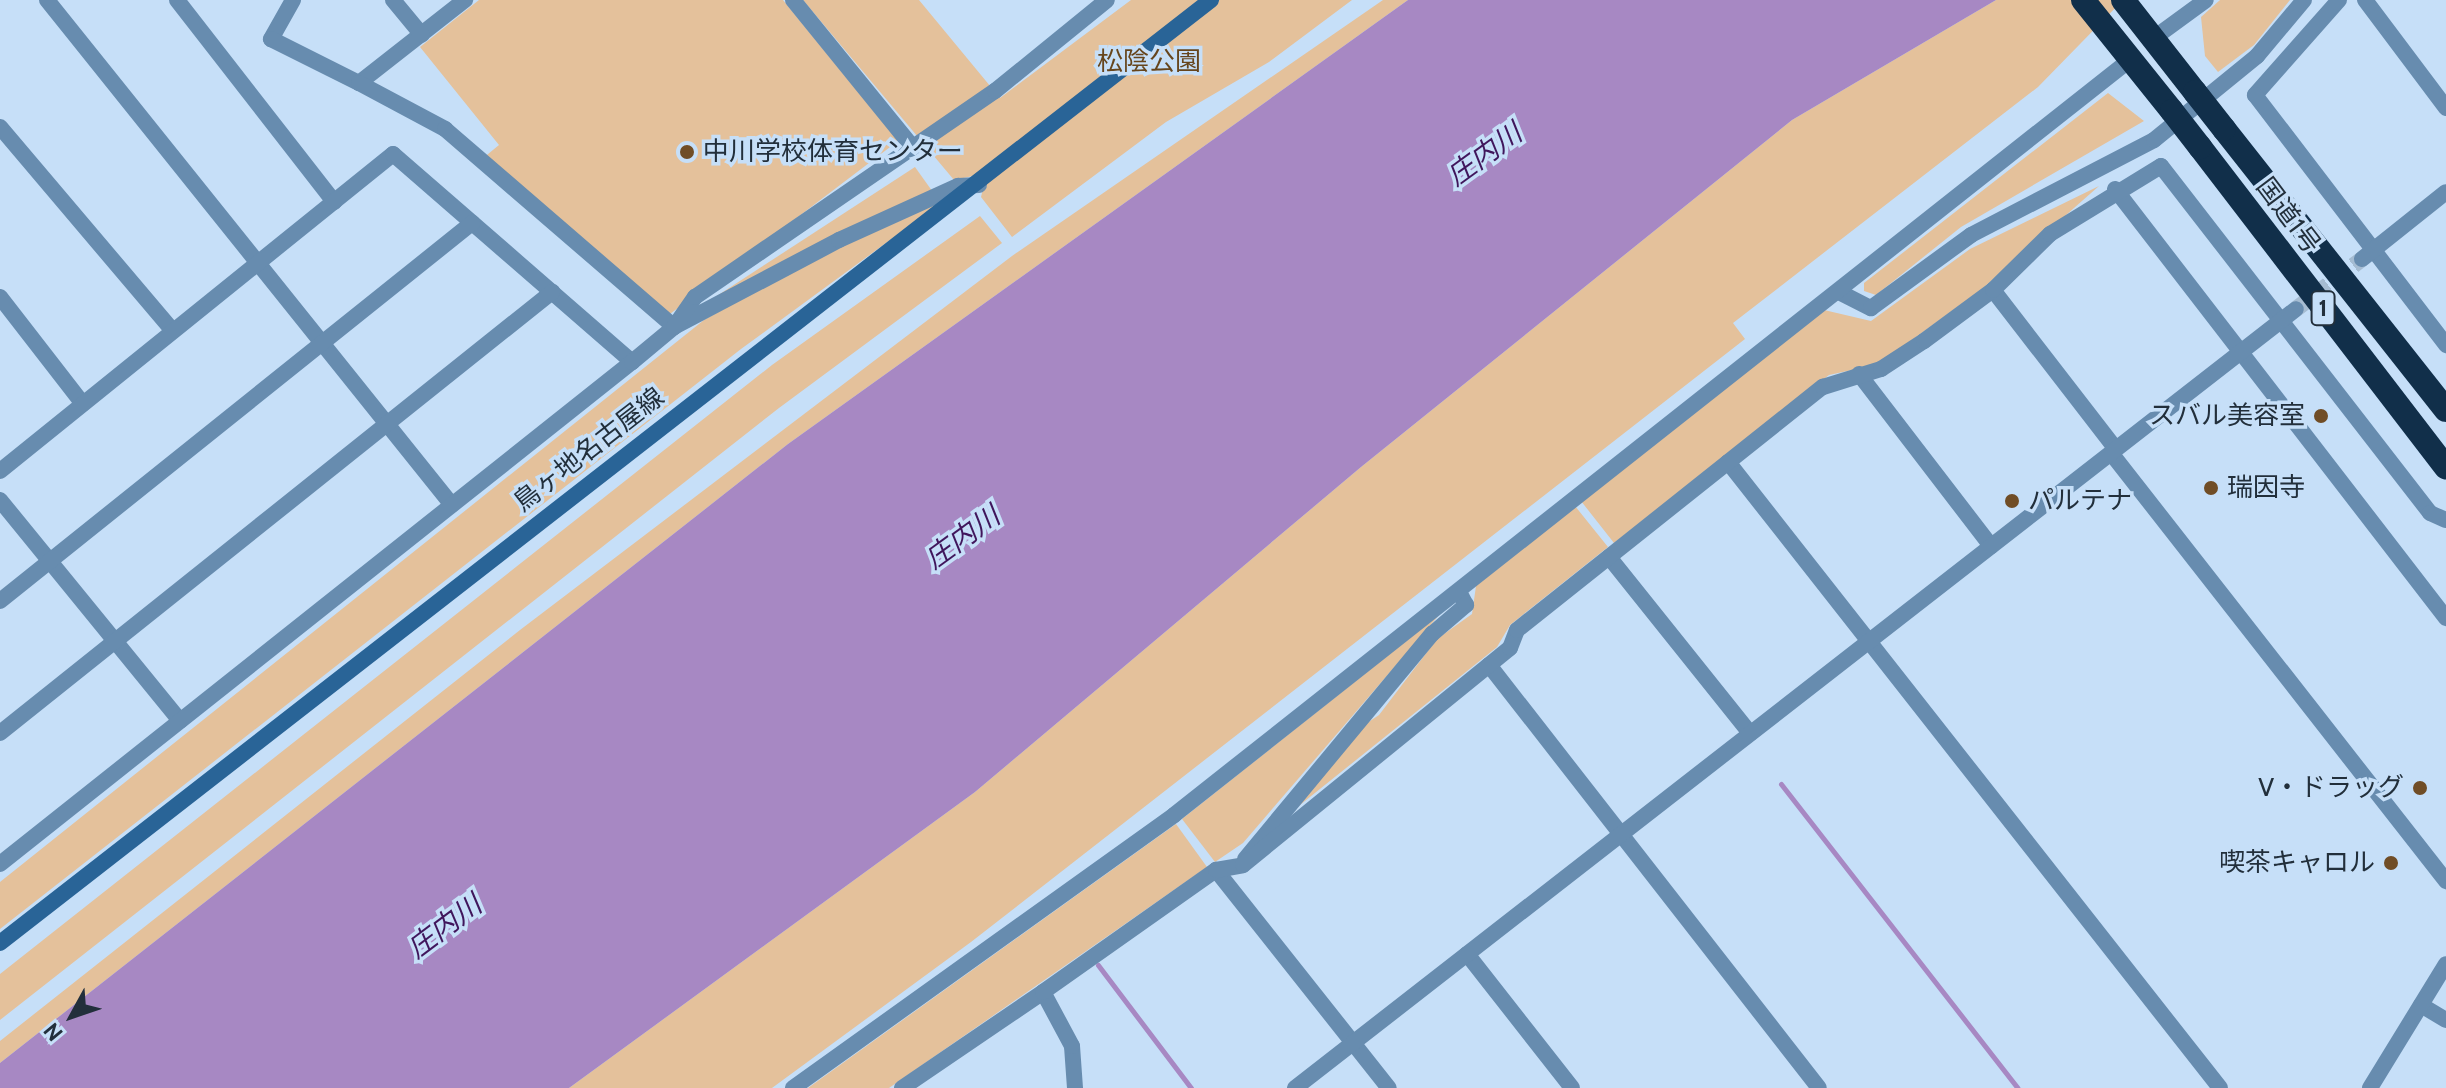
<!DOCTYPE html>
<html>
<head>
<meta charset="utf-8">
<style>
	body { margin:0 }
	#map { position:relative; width:2446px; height:1088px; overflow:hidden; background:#c6dff8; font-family:Cabin,"Noto Sans JP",sans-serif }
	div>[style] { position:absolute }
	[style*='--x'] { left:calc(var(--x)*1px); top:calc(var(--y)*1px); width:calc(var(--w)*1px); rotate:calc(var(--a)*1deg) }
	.green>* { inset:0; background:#e4c19b }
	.water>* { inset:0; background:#a788c3 }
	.stream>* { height:5px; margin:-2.5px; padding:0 2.5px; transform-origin:2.5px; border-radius:2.5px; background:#a788c3 }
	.street-tunnel>* { height:16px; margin-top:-8px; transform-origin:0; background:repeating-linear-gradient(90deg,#a5bcd2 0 16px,transparent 0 24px) }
	.street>* { height:16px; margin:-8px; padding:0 8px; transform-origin:8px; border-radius:8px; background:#678caf }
	.secondary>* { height:16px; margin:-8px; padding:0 8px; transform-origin:8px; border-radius:8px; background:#296497 }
	.highway>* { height:24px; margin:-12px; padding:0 12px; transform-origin:12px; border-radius:12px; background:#112f4a }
	.highway-bridge>* { height:24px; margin:-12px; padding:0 12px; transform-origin:12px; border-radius:12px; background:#112f4a }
	.dots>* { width:22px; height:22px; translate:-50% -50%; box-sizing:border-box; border:4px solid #c6dff8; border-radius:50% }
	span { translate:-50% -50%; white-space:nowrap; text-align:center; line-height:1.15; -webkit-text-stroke:7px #c6dff8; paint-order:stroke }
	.shield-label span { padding:2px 6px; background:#c6dff8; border:2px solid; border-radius:6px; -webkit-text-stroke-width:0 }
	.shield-label { font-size:24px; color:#222f3b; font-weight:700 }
	.park-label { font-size:26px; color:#66451c }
	.poi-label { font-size:26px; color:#222f3b }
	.left { translate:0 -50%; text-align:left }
	.right { translate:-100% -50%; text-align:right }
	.street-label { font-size:26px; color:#222f3b }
	.water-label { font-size:28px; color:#40165c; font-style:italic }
	.north { position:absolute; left:32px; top:976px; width:80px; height:80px; -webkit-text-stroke:6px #c6dff8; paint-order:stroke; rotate:230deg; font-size:22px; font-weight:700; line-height:32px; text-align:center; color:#222f3b }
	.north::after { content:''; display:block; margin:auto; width:28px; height:36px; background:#222f3b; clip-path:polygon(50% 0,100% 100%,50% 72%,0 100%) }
</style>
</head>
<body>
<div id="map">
	<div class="green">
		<div style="clip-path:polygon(479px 0,783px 0,898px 141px,666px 317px,482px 159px,499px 145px,420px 47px)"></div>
		<div style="clip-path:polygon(803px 0,919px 0,1000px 98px,1131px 0,1352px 0,1269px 62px,1166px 122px,1012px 237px,981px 197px,987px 173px,954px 180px)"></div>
		<div style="clip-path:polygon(1383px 0,1408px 0,788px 444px,0 1063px,0 1041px,520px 630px,1012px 256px)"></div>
		<div style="clip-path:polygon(1996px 0,2123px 0,2038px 87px,1733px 323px,1745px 339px,971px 942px,772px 1088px,569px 1088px,975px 792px,1361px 467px,1792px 120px)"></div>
		<div style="clip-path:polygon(2220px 0,2290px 0,2254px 45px,2218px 72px,2205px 56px,2201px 17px)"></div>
		<div style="clip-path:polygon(2108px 93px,2144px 121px,1961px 227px,1876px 295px,1864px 291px,1864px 283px)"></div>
		<div style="clip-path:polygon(915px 167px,935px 195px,703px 305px)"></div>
		<div style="clip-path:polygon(2099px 186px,1982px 289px,1879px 364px,1829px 375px,1614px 543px,1581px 501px,1824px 310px,1871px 321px,1970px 249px)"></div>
		<div style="clip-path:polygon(957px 191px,741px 349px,0 929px,0 882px,704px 320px,843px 242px)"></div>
		<div style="clip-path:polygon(980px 216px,1002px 243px,779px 408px,0 1020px,0 974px,772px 365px)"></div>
		<div style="clip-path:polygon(1575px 506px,1608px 547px,1510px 625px,1497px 647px,1275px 825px,1355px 731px,1379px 715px,1437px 639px,1472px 614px,1476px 586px)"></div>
		<div style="clip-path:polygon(1440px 614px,1243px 843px,1215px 862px,1182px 819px)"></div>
		<div style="clip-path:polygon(1176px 824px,1207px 867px,889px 1088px,808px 1088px)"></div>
	</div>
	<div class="water">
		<div style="clip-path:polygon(1408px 0,1996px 0,1792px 120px,1361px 467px,975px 792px,569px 1088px,0 1088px,0 1063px,788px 444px)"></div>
	</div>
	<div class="stream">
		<div style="--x:1781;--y:784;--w:385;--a:52.1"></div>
		<div style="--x:1098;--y:965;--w:154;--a:52.9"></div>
	</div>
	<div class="street-tunnel">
		<div style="--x:2296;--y:309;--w:83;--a:-37.1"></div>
	</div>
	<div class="street">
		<div style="--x:47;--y:0;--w:647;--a:51.27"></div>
		<div style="--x:177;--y:0;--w:256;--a:52.1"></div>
		<div style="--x:293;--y:0;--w:45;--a:119.4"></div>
		<div style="--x:271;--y:39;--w:98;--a:26.6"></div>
		<div style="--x:359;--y:83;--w:135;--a:-38.1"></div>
		<div style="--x:393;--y:0;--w:45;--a:50.4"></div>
		<div style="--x:793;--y:0;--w:187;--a:50.9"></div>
		<div style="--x:2339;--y:0;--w:127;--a:131.5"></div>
		<div style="--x:2255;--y:95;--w:315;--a:52.6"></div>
		<div style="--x:2365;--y:0;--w:135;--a:53.1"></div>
		<div style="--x:2154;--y:38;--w:64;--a:-36.2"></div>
		<div style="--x:359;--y:83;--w:98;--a:28.1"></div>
		<div style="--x:445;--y:129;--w:303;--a:40.8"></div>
		<div style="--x:674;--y:327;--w:187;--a:-27.8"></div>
		<div style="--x:839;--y:240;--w:131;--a:-24.4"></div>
		<div style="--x:958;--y:186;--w:21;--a:-3"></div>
		<div style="--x:0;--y:127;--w:267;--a:49.7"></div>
		<div style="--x:2115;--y:189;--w:542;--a:52.35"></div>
		<div style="--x:2362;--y:259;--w:107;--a:-38.6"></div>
		<div style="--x:1993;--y:290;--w:201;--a:52.3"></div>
		<div style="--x:1839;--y:292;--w:36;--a:27"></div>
		<div style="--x:1871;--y:308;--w:124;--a:-36.1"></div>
		<div style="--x:1971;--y:235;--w:206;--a:-27.4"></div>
		<div style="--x:2154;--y:140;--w:133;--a:-39.2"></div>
		<div style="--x:2257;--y:56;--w:73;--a:-50"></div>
		<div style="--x:0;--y:297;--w:135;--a:52.2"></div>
		<div style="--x:1859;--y:374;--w:217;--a:52.5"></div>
		<div style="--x:2111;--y:453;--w:544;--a:51.95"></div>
		<div style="--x:1728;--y:462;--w:796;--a:51.83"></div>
		<div style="--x:0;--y:471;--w:505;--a:-38.89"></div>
		<div style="--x:393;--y:154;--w:317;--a:41"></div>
		<div style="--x:0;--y:500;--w:285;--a:50.8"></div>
		<div style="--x:1609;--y:557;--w:226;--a:51.3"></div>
		<div style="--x:0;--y:601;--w:605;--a:-38.69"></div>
		<div style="--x:1489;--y:665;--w:536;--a:52.04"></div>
		<div style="--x:0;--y:733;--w:707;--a:-38.62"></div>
		<div style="--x:1245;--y:859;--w:293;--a:-50.3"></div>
		<div style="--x:1432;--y:634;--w:45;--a:-40.5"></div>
		<div style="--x:1466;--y:605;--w:15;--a:-118"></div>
		<div style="--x:0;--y:864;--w:807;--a:-38.46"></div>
		<div style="--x:632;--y:362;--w:55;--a:-39.8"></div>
		<div style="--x:674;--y:327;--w:37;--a:-55"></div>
		<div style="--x:695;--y:297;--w:364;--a:-34.5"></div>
		<div style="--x:995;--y:91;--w:144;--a:-39.1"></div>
		<div style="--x:1216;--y:870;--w:278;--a:51.6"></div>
		<div style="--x:1467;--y:954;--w:170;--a:51.9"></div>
		<div style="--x:2421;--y:1005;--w:29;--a:31"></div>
		<div style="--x:793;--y:1088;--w:469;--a:-35.6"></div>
		<div style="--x:1174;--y:815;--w:1220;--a:-38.31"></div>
		<div style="--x:902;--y:1088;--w:171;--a:-34.2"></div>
		<div style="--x:1075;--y:1088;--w:42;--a:-94.1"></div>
		<div style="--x:1072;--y:1046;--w:61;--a:-118.2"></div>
		<div style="--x:1043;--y:992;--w:212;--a:-35.2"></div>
		<div style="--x:1216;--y:870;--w:27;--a:-10"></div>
		<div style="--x:1243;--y:865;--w:344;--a:-39.1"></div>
		<div style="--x:1510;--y:648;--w:19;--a:-69"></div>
		<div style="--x:1517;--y:630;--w:391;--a:-38.5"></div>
		<div style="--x:1823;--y:387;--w:61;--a:-17.2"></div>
		<div style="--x:1881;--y:369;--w:51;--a:-33.1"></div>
		<div style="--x:1924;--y:341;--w:86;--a:-36.5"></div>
		<div style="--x:1993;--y:290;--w:80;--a:-44.5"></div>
		<div style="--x:2050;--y:234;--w:130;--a:-31.5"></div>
		<div style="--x:2161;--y:166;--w:439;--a:52.2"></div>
		<div style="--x:2430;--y:513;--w:17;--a:24"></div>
		<div style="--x:1295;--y:1088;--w:1268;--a:-37.89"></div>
		<div style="--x:2370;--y:1088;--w:145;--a:-58.5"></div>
	</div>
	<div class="secondary">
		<div style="--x:0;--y:943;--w:1535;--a:-37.91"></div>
	</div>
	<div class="highway">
		<div style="--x:2083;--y:0;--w:142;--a:51.3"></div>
		<div style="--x:2123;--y:0;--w:117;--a:52"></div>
		<div style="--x:2224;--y:129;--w:358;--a:51.7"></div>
		<div style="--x:2200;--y:147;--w:404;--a:52.5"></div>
	</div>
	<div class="highway-bridge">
		<div style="--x:2195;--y:92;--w:47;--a:51.9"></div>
		<div style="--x:2172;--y:111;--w:46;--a:52.1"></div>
	</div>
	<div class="dots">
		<div style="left:687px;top:152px;background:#704d26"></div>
		<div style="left:2321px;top:416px;background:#704d26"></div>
		<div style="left:2211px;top:488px;background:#704d26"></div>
		<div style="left:2012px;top:501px;background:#704d26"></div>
		<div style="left:2420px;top:788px;background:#704d26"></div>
		<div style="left:2391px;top:863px;background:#704d26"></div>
	</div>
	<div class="shield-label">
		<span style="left:2323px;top:308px">1</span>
	</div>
	<div class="park-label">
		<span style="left:1149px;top:62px">松陰公園</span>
	</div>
	<div class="poi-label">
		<span class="left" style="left:703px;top:152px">中川学校体育センター</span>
		<span class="right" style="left:2305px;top:416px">スバル美容室</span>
		<span class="left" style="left:2227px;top:488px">瑞因寺</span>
		<span class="left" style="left:2028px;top:501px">パルテナ</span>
		<span class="right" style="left:2404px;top:788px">V・ドラッグ</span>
		<span class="right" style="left:2375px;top:863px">喫茶キャロル</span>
	</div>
	<div class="street-label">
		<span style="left:2288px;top:216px;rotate:53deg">国道1号</span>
		<span style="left:589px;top:450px;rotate:-38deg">鳥ヶ地名古屋線</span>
	</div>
	<div class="water-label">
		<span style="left:1484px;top:154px;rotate:-36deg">庄内川</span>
		<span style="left:962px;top:537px;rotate:-36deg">庄内川</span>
		<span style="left:444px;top:926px;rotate:-37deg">庄内川</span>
	</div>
	<div class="north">N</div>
</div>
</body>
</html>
